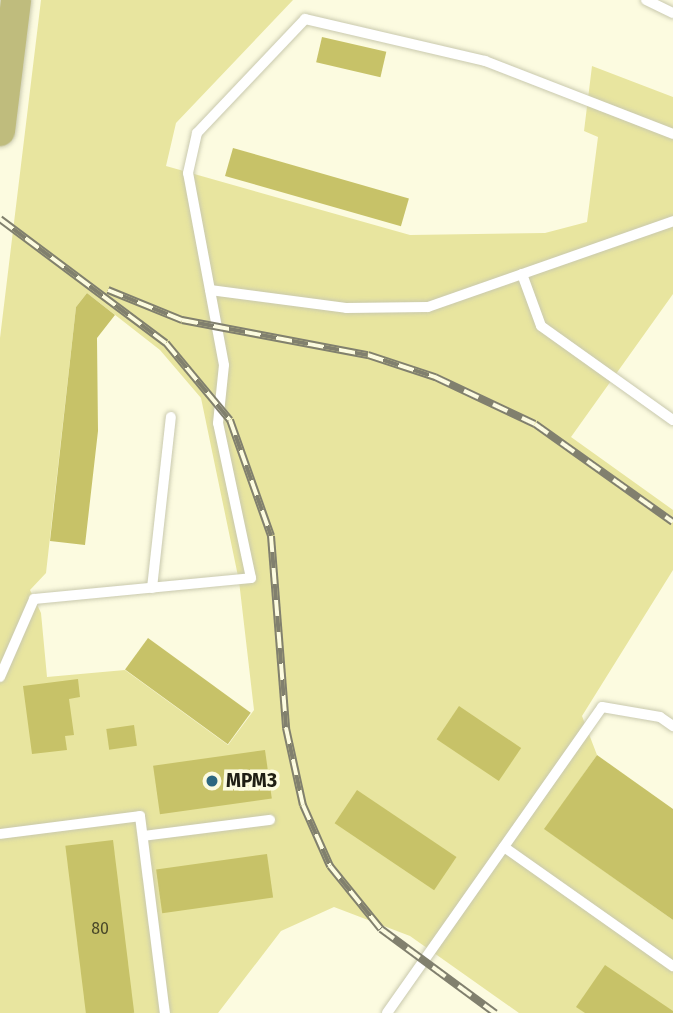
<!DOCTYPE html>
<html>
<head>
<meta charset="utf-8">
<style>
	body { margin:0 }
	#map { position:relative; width:673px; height:1013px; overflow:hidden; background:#fcfbe0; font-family:"Fira Sans",sans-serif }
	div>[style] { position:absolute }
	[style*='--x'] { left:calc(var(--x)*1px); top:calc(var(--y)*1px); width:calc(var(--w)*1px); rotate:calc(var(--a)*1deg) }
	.green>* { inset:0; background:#e8e59f }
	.building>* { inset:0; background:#c7c268; transform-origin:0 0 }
	.roads { filter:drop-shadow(0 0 2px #c9c9ae) drop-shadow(0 0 2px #c9c9ae) }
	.service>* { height:10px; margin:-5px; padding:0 5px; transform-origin:5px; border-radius:5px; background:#fff }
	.primary>* { height:30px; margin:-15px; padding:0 15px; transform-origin:15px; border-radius:15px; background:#bfbc7d }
	.rail>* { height:8px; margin-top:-4px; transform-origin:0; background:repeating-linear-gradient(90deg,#fcfbe0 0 16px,#81806e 0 32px); box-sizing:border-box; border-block:2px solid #81806e }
	.dots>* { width:19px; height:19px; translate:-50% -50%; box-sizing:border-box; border:4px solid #fcfbe0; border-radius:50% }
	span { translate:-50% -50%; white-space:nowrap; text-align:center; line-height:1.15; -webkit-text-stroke:7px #fcfbe0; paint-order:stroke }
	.number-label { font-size:16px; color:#494729 }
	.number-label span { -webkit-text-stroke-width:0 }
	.poi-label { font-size:19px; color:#1f1e14; font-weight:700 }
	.left { translate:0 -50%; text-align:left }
</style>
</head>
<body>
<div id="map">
	<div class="green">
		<div style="clip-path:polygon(evenodd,41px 0,293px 0,176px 123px,166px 166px,410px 235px,545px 233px,587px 222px,598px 137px,584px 131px,592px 66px,673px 97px,673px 294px,571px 437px,673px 510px,673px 570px,582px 716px,597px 755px,545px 829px,673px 920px,673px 1013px,519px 1013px,410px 936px,334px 907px,281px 931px,218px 1013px,0 1013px,0 338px,41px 0,87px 293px,160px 350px,201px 398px,239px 581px,254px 710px,228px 745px,125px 670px,47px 677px,41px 613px,30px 590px,46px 573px,76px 307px,87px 293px)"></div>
	</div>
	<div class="building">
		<div style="left:322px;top:37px;width:66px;height:26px;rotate:13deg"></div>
		<div style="left:233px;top:148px;width:183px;height:29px;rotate:16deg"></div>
		<div style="clip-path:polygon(87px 293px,115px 315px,97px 338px,98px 431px,85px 545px,50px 541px,76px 307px)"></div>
		<div style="left:148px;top:638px;width:127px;height:39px;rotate:36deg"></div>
		<div style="clip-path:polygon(78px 679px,80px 697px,69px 699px,74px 735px,65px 736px,67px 750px,32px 754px,23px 686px)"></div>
		<div style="left:459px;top:706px;width:75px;height:40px;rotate:34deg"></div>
		<div style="left:134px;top:725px;width:21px;height:28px;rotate:82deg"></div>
		<div style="left:265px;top:750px;width:49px;height:113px;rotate:82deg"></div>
		<div style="clip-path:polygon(597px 755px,673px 809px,673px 920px,544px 829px)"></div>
		<div style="left:357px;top:790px;width:120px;height:40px;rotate:34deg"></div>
		<div style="left:113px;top:840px;width:174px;height:48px;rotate:83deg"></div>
		<div style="left:267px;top:854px;width:44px;height:112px;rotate:82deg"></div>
		<div style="clip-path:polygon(605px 965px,673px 1011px,673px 1013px,585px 1013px,576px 1007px)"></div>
	</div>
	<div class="roads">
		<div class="service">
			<div style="--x:646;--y:0;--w:30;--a:26"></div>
			<div style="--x:522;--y:274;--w:55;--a:69.9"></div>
			<div style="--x:541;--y:326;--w:162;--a:35.5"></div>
			<div style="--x:210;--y:290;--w:137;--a:7.5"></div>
			<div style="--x:346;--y:308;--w:82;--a:-0.7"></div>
			<div style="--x:428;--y:307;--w:260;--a:-19.3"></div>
			<div style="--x:152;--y:588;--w:172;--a:-83.7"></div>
			<div style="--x:0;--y:677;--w:85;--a:-66.4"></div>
			<div style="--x:34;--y:599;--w:218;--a:-5.5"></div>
			<div style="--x:251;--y:578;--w:158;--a:-102"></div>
			<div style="--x:218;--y:423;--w:58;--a:-84.1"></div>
			<div style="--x:224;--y:365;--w:195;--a:-100.6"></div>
			<div style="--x:188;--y:173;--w:41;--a:-77.3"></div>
			<div style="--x:197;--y:133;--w:157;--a:-46.5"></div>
			<div style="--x:305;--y:19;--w:185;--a:13.1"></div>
			<div style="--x:485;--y:61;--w:202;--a:21.2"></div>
			<div style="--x:0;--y:834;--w:141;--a:-7.3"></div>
			<div style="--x:140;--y:816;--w:199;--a:82.8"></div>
			<div style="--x:143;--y:836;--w:128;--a:-7.2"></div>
			<div style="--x:504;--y:847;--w:207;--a:35.2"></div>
			<div style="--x:387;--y:1013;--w:374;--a:-54.9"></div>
			<div style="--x:602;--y:707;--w:59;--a:9.8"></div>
			<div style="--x:660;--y:717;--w:16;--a:35"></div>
		</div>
		<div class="primary">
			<div style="--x:0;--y:131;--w:132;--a:-83"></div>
		</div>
	</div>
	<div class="rail">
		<div style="--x:0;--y:219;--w:207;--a:36.8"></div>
		<div style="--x:166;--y:343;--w:100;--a:50.3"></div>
		<div style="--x:230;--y:420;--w:123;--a:70.5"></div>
		<div style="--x:271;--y:536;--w:193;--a:85.5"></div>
		<div style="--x:286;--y:728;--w:79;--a:77.6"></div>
		<div style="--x:303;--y:805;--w:67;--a:66.1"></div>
		<div style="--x:330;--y:866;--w:81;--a:51"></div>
		<div style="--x:381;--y:929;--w:142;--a:36.4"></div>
		<div style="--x:108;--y:290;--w:80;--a:22.1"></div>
		<div style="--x:182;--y:320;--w:189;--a:10.7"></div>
		<div style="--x:368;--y:355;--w:71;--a:18.2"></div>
		<div style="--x:435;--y:377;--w:110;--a:25.2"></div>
		<div style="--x:535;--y:424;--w:169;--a:35.4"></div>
	</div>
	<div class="dots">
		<div style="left:212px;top:781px;background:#2d6780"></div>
	</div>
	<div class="number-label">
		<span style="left:100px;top:929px">80</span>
	</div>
	<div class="poi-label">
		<span class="left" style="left:226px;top:781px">МРМЗ</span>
	</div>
</div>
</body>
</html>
